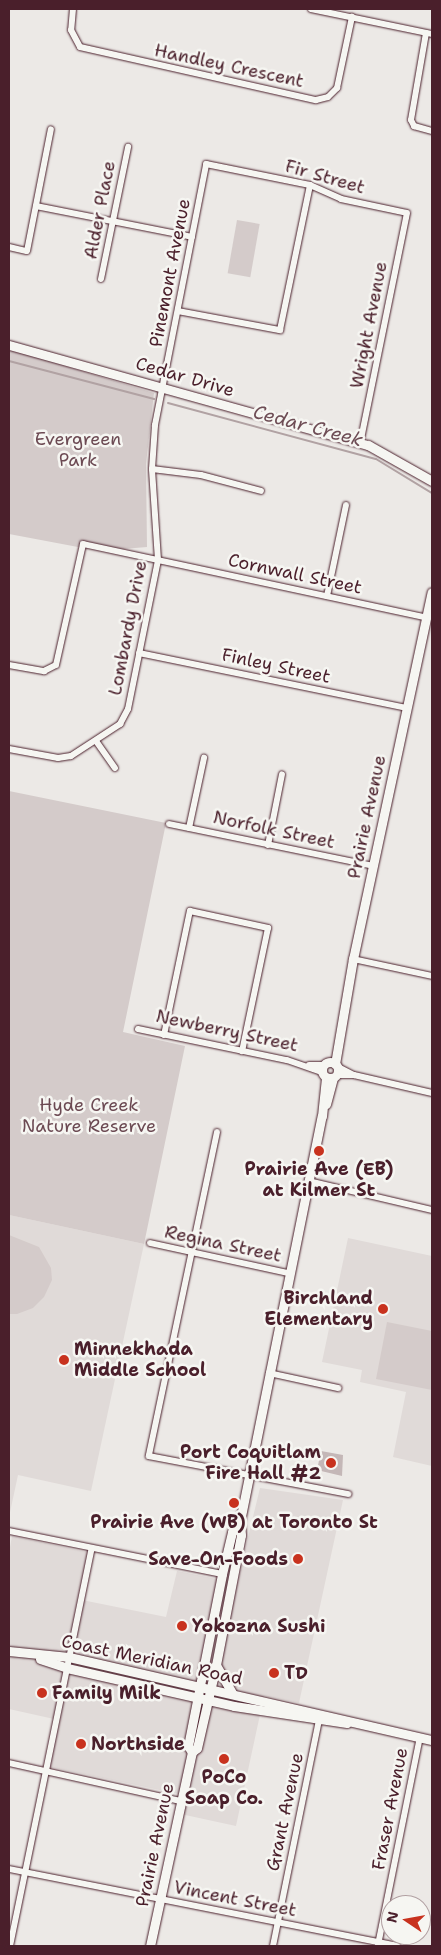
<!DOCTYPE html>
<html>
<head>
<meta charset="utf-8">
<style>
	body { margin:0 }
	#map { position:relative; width:441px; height:1955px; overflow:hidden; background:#ece9e6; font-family:"Shantell Sans",sans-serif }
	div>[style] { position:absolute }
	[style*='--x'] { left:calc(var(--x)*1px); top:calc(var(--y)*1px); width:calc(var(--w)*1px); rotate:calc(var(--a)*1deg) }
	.built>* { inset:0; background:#e0dad8 }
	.green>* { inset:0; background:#d4cbca; transform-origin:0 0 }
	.stream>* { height:2px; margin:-1px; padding:0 1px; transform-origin:1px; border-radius:1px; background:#b1a2a3 }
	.building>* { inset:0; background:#c4b7b7 }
	.roads { filter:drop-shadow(0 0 1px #4a1f2b) drop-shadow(0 0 1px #4a1f2b) }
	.street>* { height:6px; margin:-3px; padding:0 3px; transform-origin:3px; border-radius:3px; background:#f6f6f2 }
	.secondary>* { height:9px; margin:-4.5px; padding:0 4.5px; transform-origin:4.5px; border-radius:4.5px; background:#f6f6f2 }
	.secondary>.ring { margin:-4.5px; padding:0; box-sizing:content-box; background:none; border:9px solid #f6f6f2; border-radius:50% }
	.dots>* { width:14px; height:14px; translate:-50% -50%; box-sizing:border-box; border:2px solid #f6f6f2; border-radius:50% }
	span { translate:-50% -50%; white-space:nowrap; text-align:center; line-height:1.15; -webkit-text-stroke:5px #f6f6f2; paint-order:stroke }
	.street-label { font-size:18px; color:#4a1f2b }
	.park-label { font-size:18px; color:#6c4a53 }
	.poi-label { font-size:18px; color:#4a1f2b; font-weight:700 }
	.right { translate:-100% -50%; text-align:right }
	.left { translate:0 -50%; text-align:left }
	.water-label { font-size:19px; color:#6e4d55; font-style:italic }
	.frame { position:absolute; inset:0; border:10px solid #4a1f2b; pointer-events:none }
	.north { position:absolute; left:381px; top:1895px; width:50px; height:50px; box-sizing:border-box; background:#f6f6f2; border:1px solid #b1a0a2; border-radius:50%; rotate:282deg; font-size:14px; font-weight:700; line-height:20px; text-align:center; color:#4a1f2b }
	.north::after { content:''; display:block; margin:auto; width:18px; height:22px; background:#c8321e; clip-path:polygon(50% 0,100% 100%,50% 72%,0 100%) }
</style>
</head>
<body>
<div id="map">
	<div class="built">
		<div style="clip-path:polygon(9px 1215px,144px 1244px,91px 1491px,18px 1475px,9px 1517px)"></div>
		<div style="clip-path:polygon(348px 1238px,432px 1256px,432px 1466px,393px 1457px,406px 1392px,360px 1382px,362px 1370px,322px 1362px)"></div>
		<div style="clip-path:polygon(260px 1488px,343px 1500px,299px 1703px,264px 1696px,236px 1826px,176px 1813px,179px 1794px,45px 1766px,54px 1719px,9px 1709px,9px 1553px,12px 1536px,91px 1553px,82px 1600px,166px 1617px,177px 1571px,237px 1583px)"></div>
	</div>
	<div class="green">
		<div style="left:237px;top:220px;width:23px;height:54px;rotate:10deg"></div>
		<div style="clip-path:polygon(9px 349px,154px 393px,146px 464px,147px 547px,123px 549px,83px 544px,78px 547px,9px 534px)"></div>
		<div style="clip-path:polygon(9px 791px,166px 823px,123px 1032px,185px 1046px,144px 1244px,9px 1215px)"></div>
		<div style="clip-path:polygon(9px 1235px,39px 1247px,51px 1268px,52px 1280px,44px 1297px,33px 1308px,17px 1314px,9px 1314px)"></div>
		<div style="clip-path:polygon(387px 1322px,432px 1331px,432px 1390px,376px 1379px)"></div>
	</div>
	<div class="stream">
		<div style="--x:9;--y:361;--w:150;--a:14.7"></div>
		<div style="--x:168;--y:403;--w:215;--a:15.1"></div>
		<div style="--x:376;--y:459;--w:66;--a:31.3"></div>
	</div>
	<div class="building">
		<div style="clip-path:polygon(321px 1451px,343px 1455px,342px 1476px,317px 1470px)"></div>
	</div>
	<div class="roads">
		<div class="street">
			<div style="--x:73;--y:9;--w:21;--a:95"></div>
			<div style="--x:71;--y:30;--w:19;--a:62"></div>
			<div style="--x:80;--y:47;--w:242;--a:12.7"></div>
			<div style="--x:316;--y:100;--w:12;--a:-14"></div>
			<div style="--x:328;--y:97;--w:13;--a:-45"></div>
			<div style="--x:337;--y:88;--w:73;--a:-78.1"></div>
			<div style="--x:311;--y:9;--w:124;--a:11.7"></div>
			<div style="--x:426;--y:33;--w:88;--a:99.8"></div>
			<div style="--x:411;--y:120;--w:7;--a:63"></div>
			<div style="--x:414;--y:126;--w:19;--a:16"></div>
			<div style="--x:36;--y:206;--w:159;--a:11.2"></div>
			<div style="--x:9;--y:247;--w:18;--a:13"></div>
			<div style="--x:27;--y:251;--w:124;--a:-78.9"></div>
			<div style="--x:101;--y:279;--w:135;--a:-78.4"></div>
			<div style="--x:178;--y:311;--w:104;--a:10.6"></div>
			<div style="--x:280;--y:330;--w:148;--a:-78.3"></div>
			<div style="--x:152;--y:469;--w:49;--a:7"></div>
			<div style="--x:201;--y:475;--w:62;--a:14.9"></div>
			<div style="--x:327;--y:596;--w:93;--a:-78.2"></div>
			<div style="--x:139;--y:653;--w:274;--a:11.6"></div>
			<div style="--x:9;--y:665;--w:36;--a:10"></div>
			<div style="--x:44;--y:671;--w:13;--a:-27"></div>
			<div style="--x:56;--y:665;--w:124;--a:-77.4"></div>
			<div style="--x:83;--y:544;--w:352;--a:12.1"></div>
			<div style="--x:96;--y:741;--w:33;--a:55"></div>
			<div style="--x:9;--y:749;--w:50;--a:10.4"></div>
			<div style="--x:58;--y:758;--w:13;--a:-9"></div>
			<div style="--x:71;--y:756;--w:59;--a:-33.1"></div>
			<div style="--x:120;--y:724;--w:17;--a:-62"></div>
			<div style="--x:128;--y:709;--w:152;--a:-78.6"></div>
			<div style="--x:158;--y:560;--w:91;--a:-93.8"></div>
			<div style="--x:152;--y:469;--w:44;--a:-86.1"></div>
			<div style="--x:155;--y:425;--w:266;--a:-78.9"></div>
			<div style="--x:206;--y:164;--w:106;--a:11.4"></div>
			<div style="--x:310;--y:185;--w:34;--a:24"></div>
			<div style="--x:341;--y:199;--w:67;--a:12"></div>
			<div style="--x:407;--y:213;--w:235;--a:101.5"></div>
			<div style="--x:169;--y:824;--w:208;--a:11.6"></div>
			<div style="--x:189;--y:828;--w:72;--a:-77.9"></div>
			<div style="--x:268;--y:845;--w:72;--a:-78.8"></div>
			<div style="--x:353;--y:959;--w:81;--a:12.1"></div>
			<div style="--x:138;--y:1029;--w:152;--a:11.8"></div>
			<div style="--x:287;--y:1060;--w:37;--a:19"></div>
			<div style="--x:164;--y:1035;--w:127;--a:-78.2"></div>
			<div style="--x:190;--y:911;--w:80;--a:12.3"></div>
			<div style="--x:268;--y:928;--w:126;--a:101.9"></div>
			<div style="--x:309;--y:1065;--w:15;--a:0"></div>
			<div style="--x:338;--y:1067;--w:18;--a:27"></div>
			<div style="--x:354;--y:1075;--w:80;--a:13"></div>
			<div style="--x:337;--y:1075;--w:16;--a:0"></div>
			<div style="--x:217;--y:1132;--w:331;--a:101.9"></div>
			<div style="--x:149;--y:1456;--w:203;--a:10.8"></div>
			<div style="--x:309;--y:1181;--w:126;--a:13.3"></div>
			<div style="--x:150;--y:1243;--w:141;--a:12.3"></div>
			<div style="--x:269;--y:1373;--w:71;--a:12.3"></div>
			<div style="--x:9;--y:1531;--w:217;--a:11.4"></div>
			<div style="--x:9;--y:1763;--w:176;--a:12.5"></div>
			<div style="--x:9;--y:1869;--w:396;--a:11.2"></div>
			<div style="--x:378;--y:1945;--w:212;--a:-78.6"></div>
			<div style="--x:10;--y:1946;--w:406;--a:-78.4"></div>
			<div style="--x:273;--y:1946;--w:235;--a:-78.5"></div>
		</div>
		<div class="secondary">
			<div style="--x:9;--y:345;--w:373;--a:15.6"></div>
			<div style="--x:368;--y:445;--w:73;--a:29.4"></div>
			<div class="ring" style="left:322px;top:1062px;width:7px;height:7px"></div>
			<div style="--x:335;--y:1064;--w:107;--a:-80.3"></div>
			<div style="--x:353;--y:959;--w:375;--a:-77.9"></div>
			<div style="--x:326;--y:1104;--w:27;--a:-75"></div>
			<div style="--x:9;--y:1651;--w:60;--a:5.7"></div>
			<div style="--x:69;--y:1657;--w:372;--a:12.9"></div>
			<div style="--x:40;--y:1659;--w:28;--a:18"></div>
			<div style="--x:67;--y:1668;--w:171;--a:12.8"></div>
			<div style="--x:234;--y:1706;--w:114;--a:8.6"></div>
			<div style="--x:216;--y:1665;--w:32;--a:60"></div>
			<div style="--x:192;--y:1752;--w:7;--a:-124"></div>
			<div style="--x:188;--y:1746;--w:175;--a:-78.8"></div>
			<div style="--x:222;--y:1574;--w:43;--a:-76.6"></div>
			<div style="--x:232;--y:1532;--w:14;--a:-54"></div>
			<div style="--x:150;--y:1946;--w:198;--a:-77.8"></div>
			<div style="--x:192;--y:1752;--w:6;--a:-39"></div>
			<div style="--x:197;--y:1748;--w:85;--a:-77.1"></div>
			<div style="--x:216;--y:1665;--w:132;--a:-79.1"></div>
			<div style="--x:241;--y:1535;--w:14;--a:-94"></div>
			<div style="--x:240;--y:1521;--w:413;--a:-78.6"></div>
			<div style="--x:322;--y:1116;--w:39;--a:-84"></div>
		</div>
	</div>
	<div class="dots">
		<div style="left:319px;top:1151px;background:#c8321e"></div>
		<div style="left:383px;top:1309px;background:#c8321e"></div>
		<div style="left:64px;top:1360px;background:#c8321e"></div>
		<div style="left:331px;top:1463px;background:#c8321e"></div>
		<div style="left:234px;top:1503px;background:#c8321e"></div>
		<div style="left:298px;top:1559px;background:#c8321e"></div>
		<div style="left:182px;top:1626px;background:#c8321e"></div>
		<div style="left:274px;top:1673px;background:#c8321e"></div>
		<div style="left:42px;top:1693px;background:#c8321e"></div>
		<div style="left:81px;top:1744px;background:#c8321e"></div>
		<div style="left:224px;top:1759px;background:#c8321e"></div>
	</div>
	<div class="street-label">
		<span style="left:229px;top:66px;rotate:12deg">Handley Crescent</span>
		<span style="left:325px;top:177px;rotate:16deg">Fir Street</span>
		<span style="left:100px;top:210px;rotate:-79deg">Alder Place</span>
		<span style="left:170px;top:273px;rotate:-79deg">Pinemont Avenue</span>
		<span style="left:369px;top:325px;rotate:-79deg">Wright Avenue</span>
		<span style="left:185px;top:377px;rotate:16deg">Cedar Drive</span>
		<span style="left:295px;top:574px;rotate:12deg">Cornwall Street</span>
		<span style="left:128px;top:628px;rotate:-79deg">Lombardy Drive</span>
		<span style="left:276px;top:666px;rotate:12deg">Finley Street</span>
		<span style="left:367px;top:817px;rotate:-78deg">Prairie Avenue</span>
		<span style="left:274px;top:830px;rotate:12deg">Norfolk Street</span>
		<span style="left:227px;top:1031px;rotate:12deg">Newberry Street</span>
		<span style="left:223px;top:1244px;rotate:12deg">Regina Street</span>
		<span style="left:152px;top:1660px;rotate:12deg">Coast Meridian Road</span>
		<span style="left:390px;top:1809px;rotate:-79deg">Fraser Avenue</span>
		<span style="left:285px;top:1812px;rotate:-78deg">Grant Avenue</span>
		<span style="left:155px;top:1845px;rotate:-78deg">Prairie Avenue</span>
		<span style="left:235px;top:1899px;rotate:11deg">Vincent Street</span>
	</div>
	<div class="park-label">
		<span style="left:78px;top:450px">Evergreen<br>Park</span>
		<span style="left:89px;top:1116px">Hyde Creek<br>Nature Reserve</span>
	</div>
	<div class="poi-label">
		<span style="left:319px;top:1180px">Prairie Ave (EB)<br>at Kilmer St</span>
		<span class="right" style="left:373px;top:1309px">Birchland<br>Elementary</span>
		<span class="left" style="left:74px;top:1360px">Minnekhada<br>Middle School</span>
		<span class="right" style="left:321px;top:1463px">Port Coquitlam<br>Fire Hall #2</span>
		<span style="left:234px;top:1522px">Prairie Ave (WB) at Toronto St</span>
		<span class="right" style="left:288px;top:1559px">Save-On-Foods</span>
		<span class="left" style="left:192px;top:1626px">Yokozna Sushi</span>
		<span class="left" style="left:284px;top:1673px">TD</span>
		<span class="left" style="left:52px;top:1693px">Family Milk</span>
		<span class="left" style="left:91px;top:1744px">Northside</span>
		<span style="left:224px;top:1788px">PoCo<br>Soap Co.</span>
	</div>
	<div class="water-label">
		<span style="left:308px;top:426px;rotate:15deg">Cedar Creek</span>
	</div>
	<div class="frame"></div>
	<div class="north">N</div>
</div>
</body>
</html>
